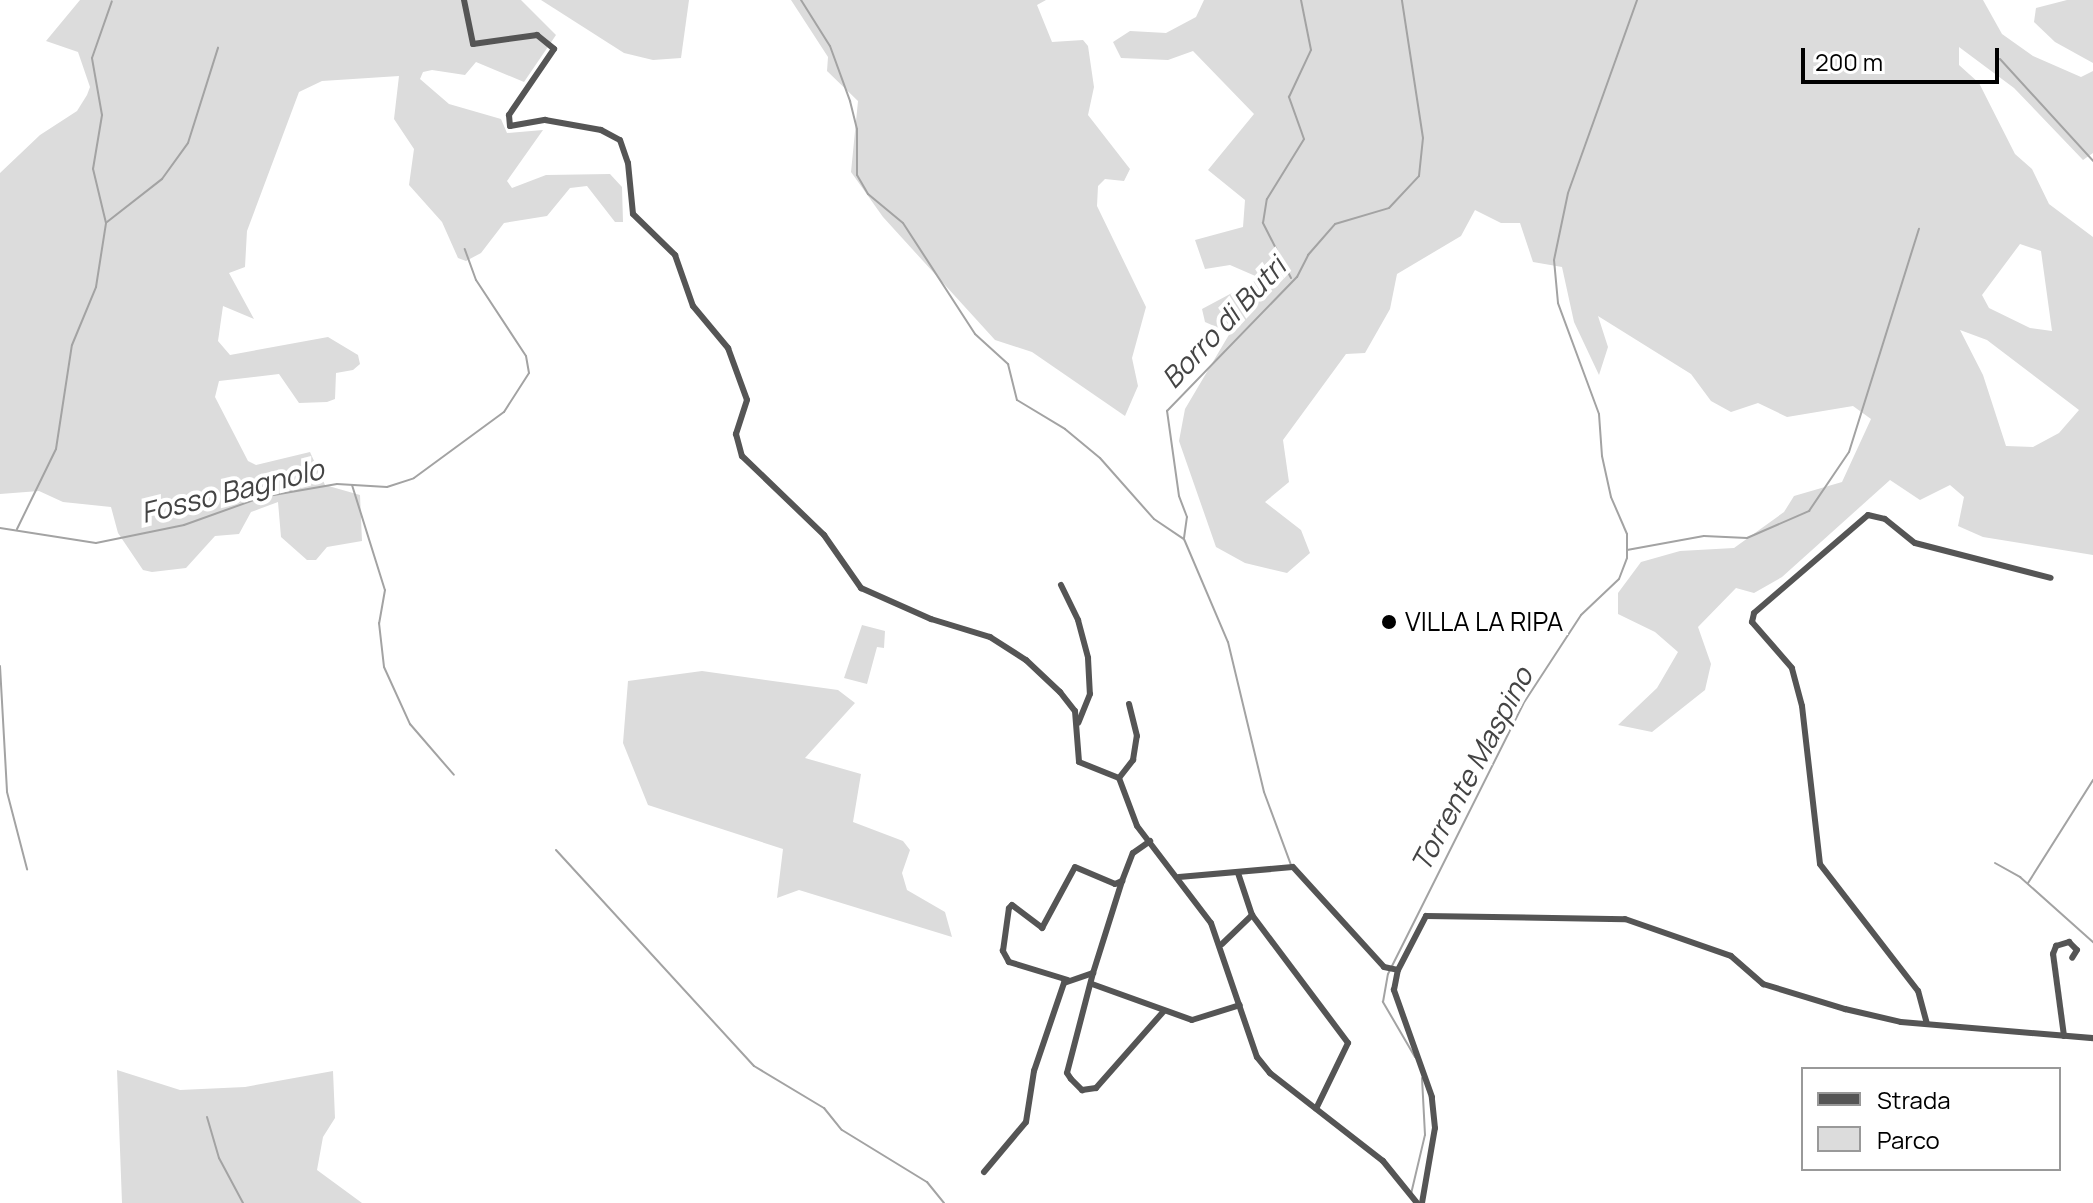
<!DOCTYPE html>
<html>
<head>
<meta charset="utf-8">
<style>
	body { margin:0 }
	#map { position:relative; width:2093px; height:1203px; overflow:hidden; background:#fff; font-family:Manrope,sans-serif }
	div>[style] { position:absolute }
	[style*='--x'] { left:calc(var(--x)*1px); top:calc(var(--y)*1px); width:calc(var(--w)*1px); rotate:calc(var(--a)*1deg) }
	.green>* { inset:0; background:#dcdcdc }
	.stream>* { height:2px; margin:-1px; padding:0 1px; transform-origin:1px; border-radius:1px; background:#a3a3a3 }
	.street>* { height:6px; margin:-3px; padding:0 3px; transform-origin:3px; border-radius:3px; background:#555 }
	.dots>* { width:22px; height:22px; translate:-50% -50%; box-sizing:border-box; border:4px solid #fff; border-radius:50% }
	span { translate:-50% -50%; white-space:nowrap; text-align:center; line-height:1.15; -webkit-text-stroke:8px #fff; paint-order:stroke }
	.poi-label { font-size:26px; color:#000 }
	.left { translate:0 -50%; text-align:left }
	.water-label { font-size:28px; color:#444; font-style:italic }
	.legend { position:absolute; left:1801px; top:1067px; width:260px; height:104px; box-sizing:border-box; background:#fff; border:2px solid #999; margin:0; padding:10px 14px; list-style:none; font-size:24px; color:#000 }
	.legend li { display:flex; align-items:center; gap:16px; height:40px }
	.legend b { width:40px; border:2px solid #999 }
	.scale { position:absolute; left:1801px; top:48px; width:198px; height:36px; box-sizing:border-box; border:4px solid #000; border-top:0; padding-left:10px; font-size:24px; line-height:28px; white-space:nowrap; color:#000; -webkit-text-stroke:6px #fff; paint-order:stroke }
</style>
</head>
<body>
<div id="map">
	<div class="green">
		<div style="clip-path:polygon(80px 0,521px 0,556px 35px,524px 82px,476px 62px,465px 75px,432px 70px,423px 72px,420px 79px,449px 104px,501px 119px,507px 133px,543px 130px,507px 181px,512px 188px,546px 175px,610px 174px,622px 187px,623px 222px,615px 222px,587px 186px,570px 188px,547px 216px,504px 223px,481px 253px,466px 261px,458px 258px,442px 222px,409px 185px,414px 149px,394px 119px,399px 76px,322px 81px,299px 92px,247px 231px,245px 267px,229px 273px,254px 319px,223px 306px,218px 341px,230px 355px,328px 337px,358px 355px,360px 364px,353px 370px,336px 373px,335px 399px,327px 402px,299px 403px,279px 374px,219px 381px,215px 397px,248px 461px,256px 465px,310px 452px,325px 485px,360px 495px,362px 541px,327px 547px,316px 560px,307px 560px,281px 537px,278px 502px,251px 512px,239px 534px,215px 536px,186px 568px,152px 572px,143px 570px,118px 533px,111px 507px,63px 502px,39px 491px,0 494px,0 173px,40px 135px,77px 111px,87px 95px,90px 87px,78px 52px,46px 41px)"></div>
		<div style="clip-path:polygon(541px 0,689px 0,681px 58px,653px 60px,624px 53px)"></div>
		<div style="clip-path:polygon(791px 0,1046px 0,1037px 5px,1052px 42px,1083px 40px,1088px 46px,1094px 87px,1088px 115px,1130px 169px,1124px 181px,1105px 179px,1098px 186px,1097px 206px,1146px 307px,1132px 358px,1138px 386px,1125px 416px,1032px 352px,995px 340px,883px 217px,851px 172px,858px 101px,827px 71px,828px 57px)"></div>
		<div style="clip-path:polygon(evenodd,1204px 0,1983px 0,2002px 34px,2033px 56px,2081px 77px,2093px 71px,2093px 153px,2083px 160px,2014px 88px,1959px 47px,1959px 65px,1979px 83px,2015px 154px,2032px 169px,2049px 204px,2093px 237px,2093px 555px,1983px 537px,1958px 526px,1964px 497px,1950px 485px,1920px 500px,1890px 480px,1782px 577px,1754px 593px,1736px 588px,1698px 627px,1711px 664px,1705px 690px,1652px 732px,1618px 725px,1657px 688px,1678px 652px,1655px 632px,1618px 614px,1618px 593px,1641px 562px,1680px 551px,1734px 548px,1784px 512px,1794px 496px,1842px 482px,1871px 419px,1853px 406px,1787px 417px,1758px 403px,1731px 412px,1711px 401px,1691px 374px,1598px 316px,1608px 347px,1599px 375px,1574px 322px,1562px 267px,1533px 262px,1520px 223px,1501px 223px,1475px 210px,1461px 236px,1397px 274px,1390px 309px,1365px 353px,1346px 354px,1283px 440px,1289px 482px,1265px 502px,1301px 530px,1310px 553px,1287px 573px,1245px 563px,1216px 547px,1179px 441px,1185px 409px,1230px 333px,1205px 322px,1202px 309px,1260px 278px,1230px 265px,1205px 269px,1195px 240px,1243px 227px,1245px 200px,1208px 170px,1254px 114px,1193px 51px,1168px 60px,1121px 58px,1113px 42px,1130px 31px,1166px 33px,1196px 17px,1204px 0,2020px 244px,2041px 251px,2052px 331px,2030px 328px,1989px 308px,1982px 295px,2020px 244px,1204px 0,1960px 330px,1987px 340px,2079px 410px,2059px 433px,2033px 447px,2006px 446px,1983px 375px,1960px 330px)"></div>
		<div style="clip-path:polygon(2067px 0,2093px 0,2093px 63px,2055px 42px,2034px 22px,2036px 8px)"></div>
		<div style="clip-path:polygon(862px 625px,885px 631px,884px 648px,877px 647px,867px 684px,844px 678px)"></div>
		<div style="clip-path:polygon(702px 671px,838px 690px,855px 703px,805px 758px,861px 774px,853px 822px,903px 841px,910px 850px,902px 873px,907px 890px,945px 912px,952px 937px,799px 890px,777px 898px,783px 849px,648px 805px,623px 743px,628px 681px)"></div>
		<div style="clip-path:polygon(117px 1070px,180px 1090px,245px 1087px,333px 1071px,335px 1118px,323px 1137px,317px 1170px,362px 1203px,122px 1203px)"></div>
	</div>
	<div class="stream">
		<div style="--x:801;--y:0;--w:54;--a:57.8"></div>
		<div style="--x:830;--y:46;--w:59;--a:70"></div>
		<div style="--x:850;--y:101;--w:29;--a:76"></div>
		<div style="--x:857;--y:129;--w:46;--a:90"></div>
		<div style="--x:857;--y:175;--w:22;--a:60"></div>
		<div style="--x:868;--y:194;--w:45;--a:39.6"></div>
		<div style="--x:903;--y:223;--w:132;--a:57"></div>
		<div style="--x:975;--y:334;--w:45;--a:42.3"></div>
		<div style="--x:1008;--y:364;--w:37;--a:76"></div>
		<div style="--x:1017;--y:400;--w:56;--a:31.1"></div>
		<div style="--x:1065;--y:429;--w:45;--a:39.6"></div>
		<div style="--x:1100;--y:458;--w:81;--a:48.5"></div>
		<div style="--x:1154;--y:519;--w:36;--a:34"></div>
		<div style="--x:1184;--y:539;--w:112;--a:66.9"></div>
		<div style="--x:1228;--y:642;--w:154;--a:76.5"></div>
		<div style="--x:1264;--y:792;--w:78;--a:69.7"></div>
		<div style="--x:2000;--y:59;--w:138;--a:47.6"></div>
		<div style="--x:107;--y:222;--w:70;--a:-38"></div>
		<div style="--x:162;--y:179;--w:44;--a:-54.2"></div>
		<div style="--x:188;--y:143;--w:100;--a:-72.5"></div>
		<div style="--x:1291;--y:278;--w:62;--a:-117"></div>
		<div style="--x:1263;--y:223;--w:24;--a:-81"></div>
		<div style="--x:1267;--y:199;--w:70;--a:-58.3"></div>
		<div style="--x:1304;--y:139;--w:45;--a:-109.7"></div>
		<div style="--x:1289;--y:97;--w:52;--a:-64.9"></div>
		<div style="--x:1311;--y:50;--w:51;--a:-101.3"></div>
		<div style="--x:352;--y:485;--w:110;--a:72.6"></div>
		<div style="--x:385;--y:590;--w:34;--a:100"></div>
		<div style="--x:379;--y:623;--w:44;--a:83.5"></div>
		<div style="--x:384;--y:667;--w:63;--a:65.5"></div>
		<div style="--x:410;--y:724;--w:67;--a:49.2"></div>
		<div style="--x:0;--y:528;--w:97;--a:8.9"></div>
		<div style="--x:96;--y:543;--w:90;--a:-11.6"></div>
		<div style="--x:184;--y:525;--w:83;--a:-19.7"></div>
		<div style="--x:262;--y:497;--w:76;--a:-9.8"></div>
		<div style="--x:337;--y:484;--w:50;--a:3.4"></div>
		<div style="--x:387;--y:487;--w:28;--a:-18"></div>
		<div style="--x:414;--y:478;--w:112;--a:-36.3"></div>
		<div style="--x:504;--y:412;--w:46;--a:-57.3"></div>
		<div style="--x:529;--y:373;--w:17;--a:-100"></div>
		<div style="--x:526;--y:356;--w:91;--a:-123.3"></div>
		<div style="--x:476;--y:280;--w:33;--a:-110"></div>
		<div style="--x:17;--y:529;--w:89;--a:-64"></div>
		<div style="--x:56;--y:449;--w:105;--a:-81.3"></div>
		<div style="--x:72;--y:345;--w:63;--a:-67.5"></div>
		<div style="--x:96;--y:287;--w:65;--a:-81.1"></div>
		<div style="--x:106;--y:223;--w:56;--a:-103.5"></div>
		<div style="--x:93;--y:169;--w:55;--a:-80.5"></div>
		<div style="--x:102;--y:115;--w:58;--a:-100"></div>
		<div style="--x:92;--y:58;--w:60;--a:-70.7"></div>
		<div style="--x:1184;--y:538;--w:21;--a:-82"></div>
		<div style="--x:1187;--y:517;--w:22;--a:-111"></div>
		<div style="--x:1179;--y:496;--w:86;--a:-98"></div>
		<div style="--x:1167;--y:411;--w:187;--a:-45.9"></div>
		<div style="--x:1297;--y:277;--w:25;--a:-63"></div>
		<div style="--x:1308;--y:255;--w:41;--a:-48.9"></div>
		<div style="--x:1335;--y:224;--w:56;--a:-16.5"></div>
		<div style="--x:1389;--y:208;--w:44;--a:-46.8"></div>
		<div style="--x:1419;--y:176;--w:38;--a:-84"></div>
		<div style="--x:1423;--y:138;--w:140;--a:-98.7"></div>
		<div style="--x:1627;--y:550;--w:78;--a:-10.3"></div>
		<div style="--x:1704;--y:536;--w:43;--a:2.7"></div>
		<div style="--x:1747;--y:538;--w:68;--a:-23.5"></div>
		<div style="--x:1809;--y:511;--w:71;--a:-55.9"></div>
		<div style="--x:1849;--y:452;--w:234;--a:-72.6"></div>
		<div style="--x:0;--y:666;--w:126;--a:86.8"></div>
		<div style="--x:7;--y:792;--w:80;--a:75.4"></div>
		<div style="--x:556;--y:850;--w:293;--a:47.5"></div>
		<div style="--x:754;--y:1066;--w:82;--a:31"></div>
		<div style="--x:824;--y:1108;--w:28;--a:51"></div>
		<div style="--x:842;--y:1130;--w:100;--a:31.5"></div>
		<div style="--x:927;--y:1182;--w:27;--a:51"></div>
		<div style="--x:1995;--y:863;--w:29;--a:29"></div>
		<div style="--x:2020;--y:877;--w:98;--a:41.7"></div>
		<div style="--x:2028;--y:883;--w:122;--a:-57.7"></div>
		<div style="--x:1415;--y:1057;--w:64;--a:-120.2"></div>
		<div style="--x:1383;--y:1002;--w:28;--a:-80"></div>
		<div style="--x:1388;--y:974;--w:302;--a:-63.4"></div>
		<div style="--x:1523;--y:704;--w:106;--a:-56.9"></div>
		<div style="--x:1581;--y:615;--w:52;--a:-43.5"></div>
		<div style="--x:1619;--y:579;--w:22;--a:-69"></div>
		<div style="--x:1627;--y:558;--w:24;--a:-90"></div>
		<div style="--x:1627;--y:534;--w:40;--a:-113.4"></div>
		<div style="--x:1611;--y:497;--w:42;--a:-102.4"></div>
		<div style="--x:1602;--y:456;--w:42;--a:-94.1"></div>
		<div style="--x:1599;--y:414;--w:118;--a:-110.3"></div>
		<div style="--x:1558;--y:303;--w:43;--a:-95.3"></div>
		<div style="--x:1554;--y:260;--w:68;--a:-78.2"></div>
		<div style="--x:1568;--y:193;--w:205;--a:-70.3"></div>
		<div style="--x:207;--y:1117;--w:43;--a:73.7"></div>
		<div style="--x:219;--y:1158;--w:51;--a:61.9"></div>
		<div style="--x:1411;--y:1194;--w:61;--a:-76.7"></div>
		<div style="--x:1425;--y:1135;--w:57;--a:-93"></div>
	</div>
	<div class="street">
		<div style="--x:464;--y:0;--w:45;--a:78.4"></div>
		<div style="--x:473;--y:44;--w:65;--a:-8"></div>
		<div style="--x:537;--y:35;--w:22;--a:39"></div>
		<div style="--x:554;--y:49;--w:80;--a:124.3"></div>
		<div style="--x:509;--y:115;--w:11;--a:85"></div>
		<div style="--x:510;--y:126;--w:36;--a:-10"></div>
		<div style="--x:545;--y:120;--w:57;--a:10.1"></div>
		<div style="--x:601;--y:130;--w:21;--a:28"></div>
		<div style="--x:620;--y:140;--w:24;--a:71"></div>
		<div style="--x:628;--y:163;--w:51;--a:84.4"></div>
		<div style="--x:633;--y:214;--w:59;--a:44.3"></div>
		<div style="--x:675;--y:255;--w:54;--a:70.6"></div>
		<div style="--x:693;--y:306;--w:55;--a:50.2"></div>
		<div style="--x:728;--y:348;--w:55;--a:69.9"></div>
		<div style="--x:747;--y:400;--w:36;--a:108"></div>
		<div style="--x:736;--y:434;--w:23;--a:75"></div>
		<div style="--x:742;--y:456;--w:114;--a:43.9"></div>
		<div style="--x:824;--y:535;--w:65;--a:55.1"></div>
		<div style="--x:861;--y:588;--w:77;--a:23.9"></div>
		<div style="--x:931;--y:619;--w:62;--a:17"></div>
		<div style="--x:990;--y:637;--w:43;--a:32.6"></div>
		<div style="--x:1026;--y:660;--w:47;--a:43.3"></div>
		<div style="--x:1060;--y:692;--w:24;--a:52"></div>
		<div style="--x:1075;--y:711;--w:51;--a:85.5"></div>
		<div style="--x:1079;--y:762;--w:43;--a:21.8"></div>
		<div style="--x:1119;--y:778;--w:51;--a:69.4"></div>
		<div style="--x:1137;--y:826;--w:122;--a:52.7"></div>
		<div style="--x:1211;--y:923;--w:142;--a:71.1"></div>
		<div style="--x:1257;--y:1057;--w:21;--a:51"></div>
		<div style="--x:1270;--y:1073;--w:143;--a:37.9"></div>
		<div style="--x:1383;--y:1161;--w:54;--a:51"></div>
		<div style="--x:1061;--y:585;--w:39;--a:64"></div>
		<div style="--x:1078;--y:620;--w:39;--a:75"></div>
		<div style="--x:1088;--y:658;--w:36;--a:87"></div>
		<div style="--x:1090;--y:694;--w:31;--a:112"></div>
		<div style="--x:1119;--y:778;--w:23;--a:-52"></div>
		<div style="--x:1133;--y:760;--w:24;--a:-81"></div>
		<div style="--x:1137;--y:736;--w:33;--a:-104"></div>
		<div style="--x:1238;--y:873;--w:44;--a:71.6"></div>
		<div style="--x:1252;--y:915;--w:160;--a:53.1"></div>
		<div style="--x:1348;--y:1043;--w:73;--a:115.9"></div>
		<div style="--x:1179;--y:877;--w:114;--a:-5"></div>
		<div style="--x:1293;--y:867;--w:135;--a:47.7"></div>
		<div style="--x:1384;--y:967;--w:14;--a:12"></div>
		<div style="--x:1122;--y:881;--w:96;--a:107.5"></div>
		<div style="--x:1093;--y:973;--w:103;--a:104.6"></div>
		<div style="--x:1067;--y:1073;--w:7;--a:56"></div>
		<div style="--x:1071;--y:1079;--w:16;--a:45"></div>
		<div style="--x:1082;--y:1090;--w:14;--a:-8"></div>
		<div style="--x:1096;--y:1088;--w:103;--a:-48.6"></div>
		<div style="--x:1222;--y:944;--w:42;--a:-44"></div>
		<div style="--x:1068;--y:980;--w:62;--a:-163"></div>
		<div style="--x:1009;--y:962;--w:13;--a:-119"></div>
		<div style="--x:1003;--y:951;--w:43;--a:-82.1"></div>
		<div style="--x:1009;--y:908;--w:4;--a:-45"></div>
		<div style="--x:1012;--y:905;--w:38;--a:37"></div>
		<div style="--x:1042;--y:928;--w:69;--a:-61.6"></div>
		<div style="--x:1075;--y:867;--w:43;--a:23"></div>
		<div style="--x:1115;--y:884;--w:8;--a:-23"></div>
		<div style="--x:1122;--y:881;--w:30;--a:-69"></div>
		<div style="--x:1133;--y:853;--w:21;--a:-35"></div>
		<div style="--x:1092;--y:984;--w:106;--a:19.8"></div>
		<div style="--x:1192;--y:1020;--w:50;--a:-17.4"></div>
		<div style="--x:1927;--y:1024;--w:34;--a:-105"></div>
		<div style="--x:1918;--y:991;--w:160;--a:-127.7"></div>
		<div style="--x:1820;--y:864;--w:159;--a:-96.5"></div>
		<div style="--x:1802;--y:706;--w:39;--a:-105"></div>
		<div style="--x:1792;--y:668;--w:61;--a:-131"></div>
		<div style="--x:1752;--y:622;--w:9;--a:-77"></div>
		<div style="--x:1754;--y:613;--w:150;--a:-40.7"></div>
		<div style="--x:1868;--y:515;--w:17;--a:13"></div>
		<div style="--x:1885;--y:519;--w:38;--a:39"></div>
		<div style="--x:1915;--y:543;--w:140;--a:14.4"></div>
		<div style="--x:2064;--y:1036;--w:83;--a:-97.6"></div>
		<div style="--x:2053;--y:954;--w:9;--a:-69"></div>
		<div style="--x:2056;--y:946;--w:14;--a:-17"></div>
		<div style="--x:2069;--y:942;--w:11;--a:45"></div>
		<div style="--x:2077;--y:950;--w:9;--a:122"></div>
		<div style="--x:984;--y:1172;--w:65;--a:-50"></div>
		<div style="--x:1026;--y:1122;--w:52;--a:-81.1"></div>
		<div style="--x:1034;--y:1071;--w:93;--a:-71.2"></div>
		<div style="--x:1064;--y:983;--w:31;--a:-19"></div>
		<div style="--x:1422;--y:1203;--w:76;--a:-80.2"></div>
		<div style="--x:1435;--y:1128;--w:31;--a:-96"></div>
		<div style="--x:1432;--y:1097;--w:114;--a:-109.6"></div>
		<div style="--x:1394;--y:990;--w:20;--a:-79"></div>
		<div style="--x:1398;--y:970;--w:61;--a:-62.6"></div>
		<div style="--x:1426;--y:916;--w:199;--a:0.9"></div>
		<div style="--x:1625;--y:919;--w:112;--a:19.2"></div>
		<div style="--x:1731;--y:956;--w:43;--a:41.2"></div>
		<div style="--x:1763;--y:984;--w:86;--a:17"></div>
		<div style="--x:1845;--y:1009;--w:57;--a:13.1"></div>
		<div style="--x:1901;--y:1022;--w:193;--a:4.8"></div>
	</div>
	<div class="dots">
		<div style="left:1389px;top:622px;background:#000"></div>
	</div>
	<div class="poi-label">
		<span class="left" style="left:1405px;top:622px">VILLA LA RIPA</span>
	</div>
	<div class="water-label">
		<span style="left:1223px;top:322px;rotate:-47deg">Borro di Butri</span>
		<span style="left:232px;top:490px;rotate:-14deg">Fosso Bagnolo</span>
		<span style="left:1471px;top:769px;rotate:-62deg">Torrente Maspino</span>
	</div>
	<ul class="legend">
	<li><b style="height:10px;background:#555"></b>Strada</li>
	<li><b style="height:22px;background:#dcdcdc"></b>Parco</li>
	</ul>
	<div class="scale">200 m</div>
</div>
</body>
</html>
